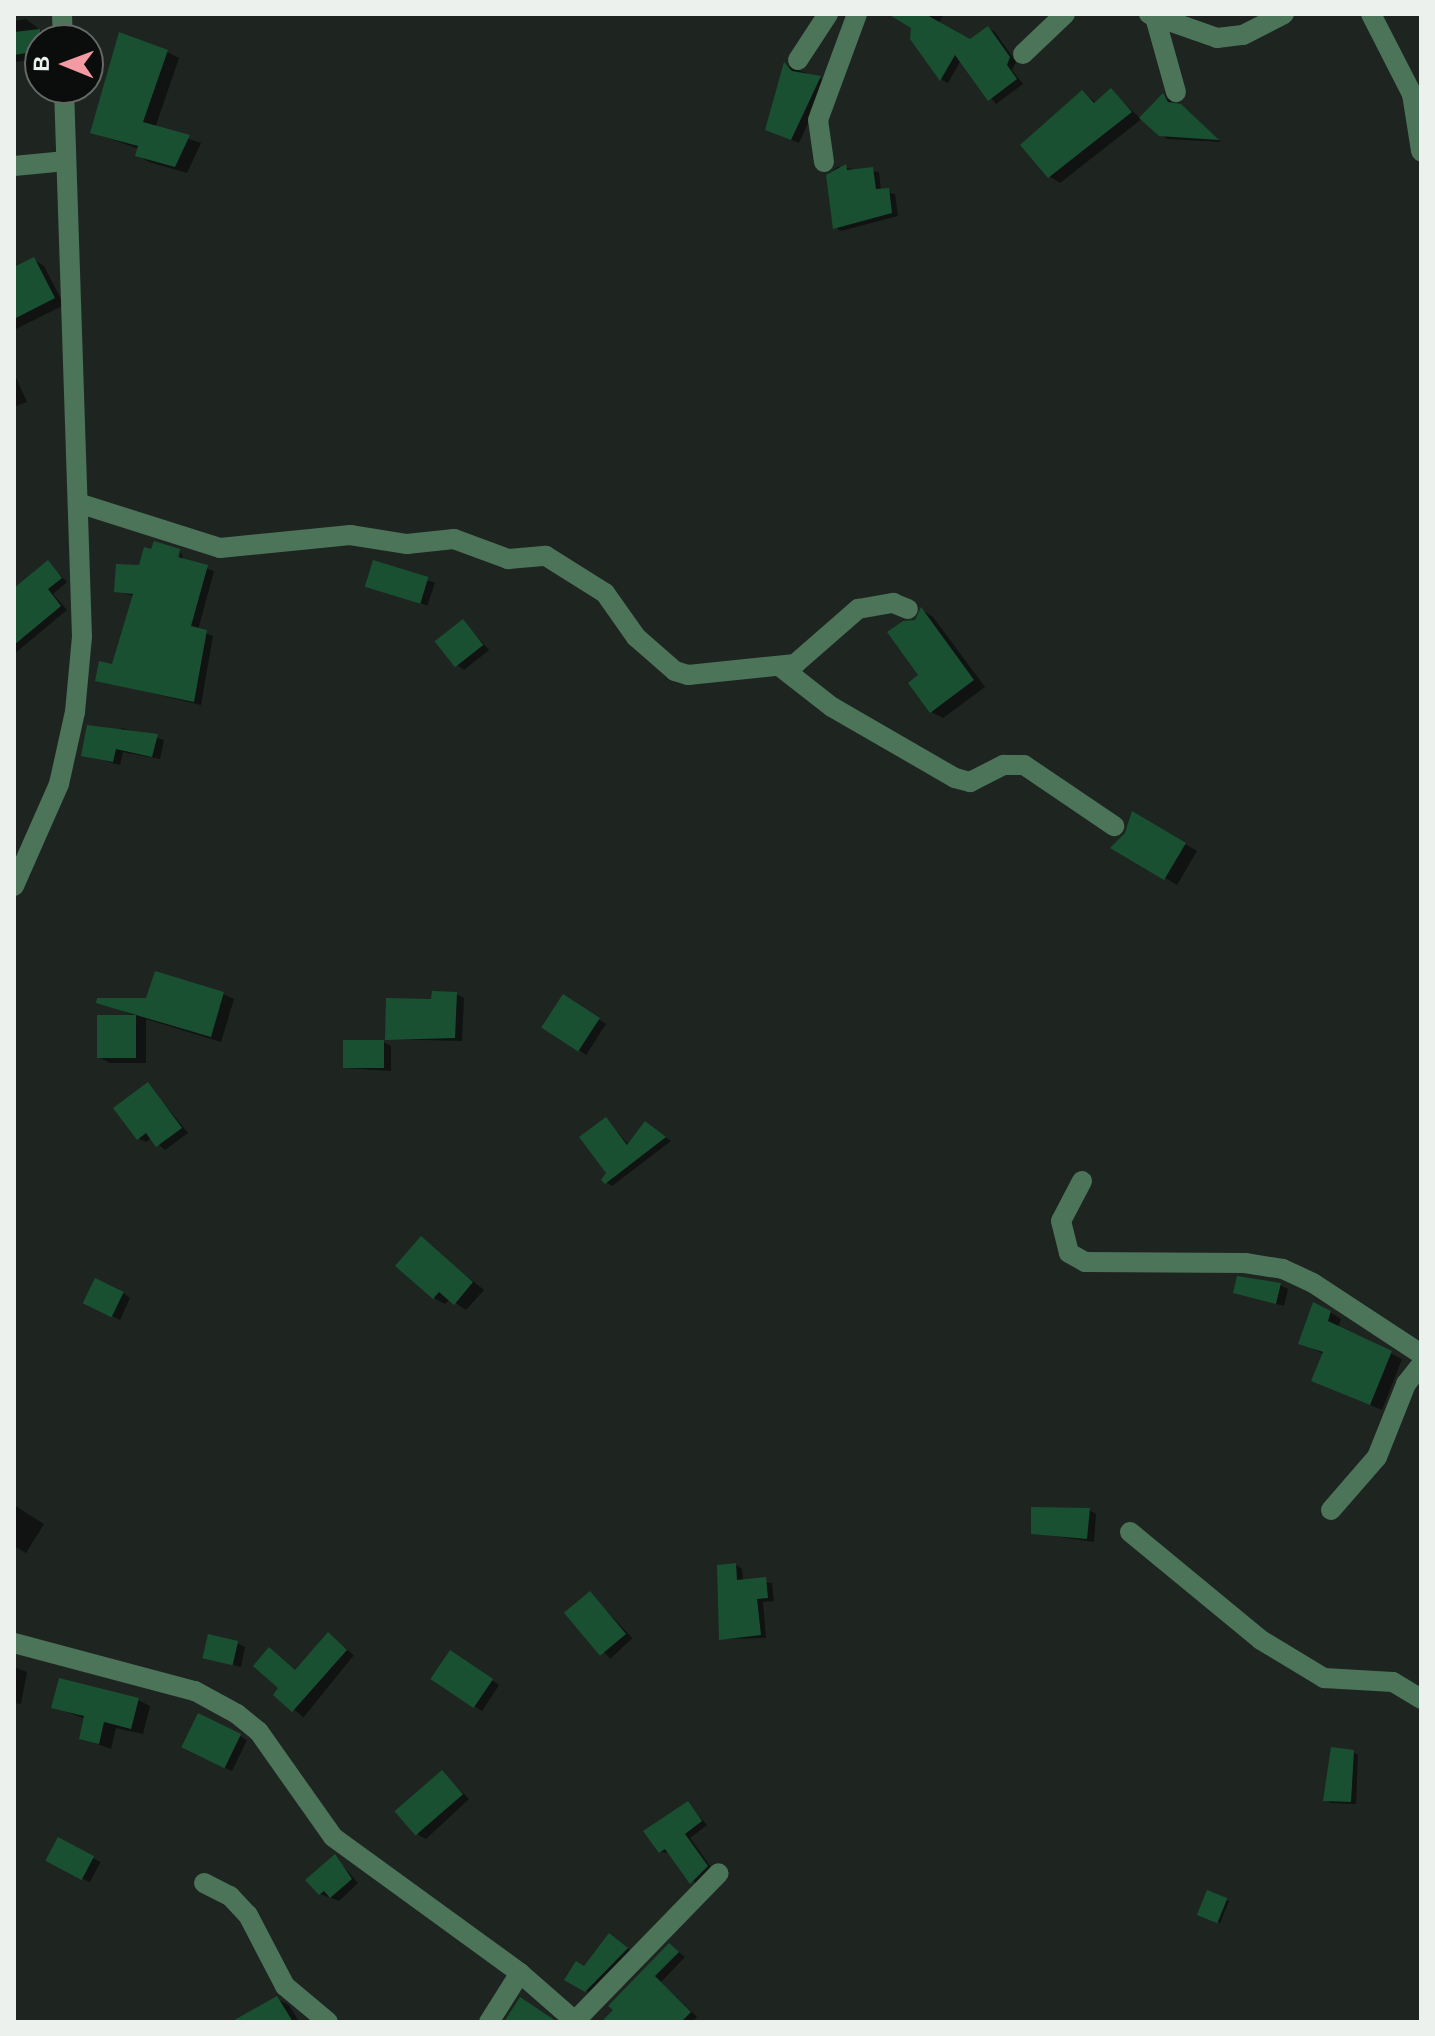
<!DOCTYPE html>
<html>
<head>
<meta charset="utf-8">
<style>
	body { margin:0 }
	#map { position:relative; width:1435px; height:2036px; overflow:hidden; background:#1e2420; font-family:Arial,sans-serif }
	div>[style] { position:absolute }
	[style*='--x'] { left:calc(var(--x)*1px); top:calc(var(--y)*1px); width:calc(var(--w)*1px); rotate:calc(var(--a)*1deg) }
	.shadow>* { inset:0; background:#0007; transform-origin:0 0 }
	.building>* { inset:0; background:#1a5032; transform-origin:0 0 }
	.minor>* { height:20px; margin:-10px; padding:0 10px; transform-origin:10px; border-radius:10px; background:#4b7459 }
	span { translate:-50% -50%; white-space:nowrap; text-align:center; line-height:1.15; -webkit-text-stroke:6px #0a0d0b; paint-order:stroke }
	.frame { position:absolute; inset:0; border:16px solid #edf1ee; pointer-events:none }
	.north { position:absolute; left:24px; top:24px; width:80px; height:80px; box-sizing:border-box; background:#0a0d0b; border:2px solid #656866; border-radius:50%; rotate:271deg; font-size:22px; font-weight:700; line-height:32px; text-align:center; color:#edf1ee }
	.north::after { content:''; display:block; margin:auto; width:28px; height:36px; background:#f49aa2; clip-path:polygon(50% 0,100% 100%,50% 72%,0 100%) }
</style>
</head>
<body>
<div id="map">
	<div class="shadow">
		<div style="clip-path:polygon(907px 14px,944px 14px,938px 24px,970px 41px,988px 28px,995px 32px,1016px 62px,1012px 70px,1023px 84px,996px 104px,961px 60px,948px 83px,942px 80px,913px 39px,917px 33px)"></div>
		<div style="clip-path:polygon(26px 19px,53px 40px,40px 40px,40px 59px,14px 62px,14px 21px)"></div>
		<div style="clip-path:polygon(167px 52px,179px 58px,155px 128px,201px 143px,187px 173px,149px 162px,137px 155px,139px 149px,92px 132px)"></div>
		<div style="clip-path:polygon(785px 65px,827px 81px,799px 143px,775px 133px)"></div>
		<div style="clip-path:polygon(1111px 91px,1141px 119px,1163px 95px,1221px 142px,1167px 139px,1143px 118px,1060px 183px,1049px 176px,1082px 92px,1097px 103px)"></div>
		<div style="clip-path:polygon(837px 167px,879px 172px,881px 191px,895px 194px,898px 216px,841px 231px,835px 227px,828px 176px)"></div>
		<div style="clip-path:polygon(34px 260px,44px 266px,64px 305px,14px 330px,14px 270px)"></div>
		<div style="clip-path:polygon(14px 373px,27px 402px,14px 407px)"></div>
		<div style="clip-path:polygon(181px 552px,184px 561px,214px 571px,198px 630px,213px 636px,201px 705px,97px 680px,114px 666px,134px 596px,116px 591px,177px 568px)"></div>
		<div style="clip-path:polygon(48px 563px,67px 582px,53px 594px,67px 610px,14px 654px,14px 590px)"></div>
		<div style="left:374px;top:563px;width:64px;height:24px;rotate:18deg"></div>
		<div style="clip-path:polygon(922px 610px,933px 617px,985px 687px,943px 718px,931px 712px,921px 675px,917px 622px)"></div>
		<div style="clip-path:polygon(463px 621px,489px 650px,464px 670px,457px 665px)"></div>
		<div style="clip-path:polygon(122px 728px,164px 740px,160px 759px,123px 752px,120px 765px,84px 755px)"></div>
		<div style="clip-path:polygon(1133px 814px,1197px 851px,1177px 885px,1114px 847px,1127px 834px)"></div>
		<div style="clip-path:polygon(223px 994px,234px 999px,221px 1042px,146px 1019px,146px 1063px,110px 1063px,99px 1057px,135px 1016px,98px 1001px)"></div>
		<div style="clip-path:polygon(456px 994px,464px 998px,462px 1041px,387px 1039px)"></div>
		<div style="clip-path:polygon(571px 1001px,606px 1024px,586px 1055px,579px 1050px)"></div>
		<div style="clip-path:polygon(383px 1042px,391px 1046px,391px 1071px,346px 1068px)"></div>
		<div style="clip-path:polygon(148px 1084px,188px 1133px,165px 1150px,152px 1138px,146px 1142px,138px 1138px)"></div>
		<div style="clip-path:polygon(606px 1119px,629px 1145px,651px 1127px,671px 1141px,612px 1186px,606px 1182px)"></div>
		<div style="clip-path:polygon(421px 1239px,484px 1290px,466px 1310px,450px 1299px,445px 1304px,434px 1298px)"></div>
		<div style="clip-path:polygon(1280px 1285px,1288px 1289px,1284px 1306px,1235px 1292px)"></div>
		<div style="clip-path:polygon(123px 1293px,130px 1298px,120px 1320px,94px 1307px)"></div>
		<div style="clip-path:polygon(1330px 1312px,1341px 1319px,1338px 1328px,1402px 1359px,1382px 1410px,1313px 1381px,1324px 1354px,1300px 1343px)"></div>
		<div style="clip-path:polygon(14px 1505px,44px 1524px,26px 1553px,14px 1546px)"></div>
		<div style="clip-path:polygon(1089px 1510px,1096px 1514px,1094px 1542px,1033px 1533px)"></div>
		<div style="clip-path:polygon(736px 1565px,742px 1569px,743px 1581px,772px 1583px,774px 1601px,763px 1602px,766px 1638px,721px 1639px)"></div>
		<div style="left:590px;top:1593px;width:62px;height:30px;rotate:47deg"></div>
		<div style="left:329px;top:1635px;width:32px;height:80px;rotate:39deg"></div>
		<div style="clip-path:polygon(237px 1643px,245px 1647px,241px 1667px,205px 1657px)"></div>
		<div style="clip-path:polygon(458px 1657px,499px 1685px,482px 1711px,433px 1679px)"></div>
		<div style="clip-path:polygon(14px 1667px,27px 1672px,21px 1704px,14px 1703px)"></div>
		<div style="clip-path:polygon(138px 1700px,150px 1706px,143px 1734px,116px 1728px,111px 1749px,81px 1738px,86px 1719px,53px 1707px)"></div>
		<div style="clip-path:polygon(240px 1736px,247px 1740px,232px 1771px,191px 1751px)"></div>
		<div style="clip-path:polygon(1353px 1752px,1358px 1755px,1356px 1804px,1331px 1803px,1325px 1800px)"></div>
		<div style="clip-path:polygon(442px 1772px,469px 1799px,426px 1839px,418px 1835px)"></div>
		<div style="clip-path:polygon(688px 1804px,707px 1825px,690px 1838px,713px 1870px,698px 1886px,671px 1853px,661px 1852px)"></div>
		<div style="left:59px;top:1840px;width:47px;height:23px;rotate:28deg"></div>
		<div style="clip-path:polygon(335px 1857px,358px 1883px,339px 1901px,320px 1894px)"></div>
		<div style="clip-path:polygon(1208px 1892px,1229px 1901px,1220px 1923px,1202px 1916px)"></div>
		<div style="clip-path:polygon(610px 1936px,630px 1950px,589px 1992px,567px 1979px,584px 1969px)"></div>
		<div style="clip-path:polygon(670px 1945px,685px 1957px,661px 1982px,697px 2017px,692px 2022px,613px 2022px)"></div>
		<div style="clip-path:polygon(277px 1999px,289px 2005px,299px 2022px,237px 2022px)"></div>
	</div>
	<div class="building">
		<div style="clip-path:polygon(888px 14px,925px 14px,970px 39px,988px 26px,1010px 57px,1007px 65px,1017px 79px,988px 101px,955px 55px,940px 81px,910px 39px,911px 28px)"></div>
		<div style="clip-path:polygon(40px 29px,40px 51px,14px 55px,14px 32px)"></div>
		<div style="clip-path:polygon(119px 32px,168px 50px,143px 122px,190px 135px,175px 167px,135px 156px,138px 146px,90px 133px)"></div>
		<div style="clip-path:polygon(784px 62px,792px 71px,821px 76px,791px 140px,765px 130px)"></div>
		<div style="clip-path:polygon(1111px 88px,1132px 112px,1048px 178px,1020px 145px,1082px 90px,1094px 103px)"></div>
		<div style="clip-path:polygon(1163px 93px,1168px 102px,1181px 104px,1219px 140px,1159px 136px,1139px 118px)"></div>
		<div style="clip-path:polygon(846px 164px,847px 170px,873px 167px,876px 189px,889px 188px,892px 213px,833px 229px,826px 175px)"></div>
		<div style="clip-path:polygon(34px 257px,55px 298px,14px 319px,14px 267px)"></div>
		<div style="clip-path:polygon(154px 541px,180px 549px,178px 557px,208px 565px,191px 626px,207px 630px,194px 702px,95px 681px,99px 661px,112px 664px,133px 594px,114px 592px,116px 564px,139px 565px,144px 547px,151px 549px)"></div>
		<div style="clip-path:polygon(48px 560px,62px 578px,48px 589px,61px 606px,14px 645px,14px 588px)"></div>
		<div style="left:373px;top:560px;width:58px;height:28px;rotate:17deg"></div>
		<div style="clip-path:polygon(921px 607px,974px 680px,930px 713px,908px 683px,918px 675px,887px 632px,903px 621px,915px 620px)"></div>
		<div style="left:463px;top:619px;width:33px;height:36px;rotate:52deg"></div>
		<div style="clip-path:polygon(87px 725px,158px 734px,152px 757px,116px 749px,113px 762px,81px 756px)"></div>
		<div style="clip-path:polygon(1132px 811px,1186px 843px,1164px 880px,1110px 848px,1125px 833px)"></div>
		<div style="clip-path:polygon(155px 971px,224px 992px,211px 1037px,136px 1015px,136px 1058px,97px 1058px,97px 1015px,136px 1015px,96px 1003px,97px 998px,146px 998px)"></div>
		<div style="clip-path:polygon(432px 991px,457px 992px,455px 1038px,385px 1040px,386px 998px,431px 999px)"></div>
		<div style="left:563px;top:994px;width:44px;height:40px;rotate:33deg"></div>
		<div style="left:384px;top:1040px;width:28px;height:41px;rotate:90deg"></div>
		<div style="clip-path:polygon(148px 1082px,182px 1128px,156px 1147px,146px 1133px,137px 1140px,113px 1108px)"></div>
		<div style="clip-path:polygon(606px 1117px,627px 1145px,645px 1121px,666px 1137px,605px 1184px,601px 1180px,606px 1173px,579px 1137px)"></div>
		<div style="clip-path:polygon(421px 1236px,473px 1282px,454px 1305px,439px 1292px,433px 1299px,395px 1266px)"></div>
		<div style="clip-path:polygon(1237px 1276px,1281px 1283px,1276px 1304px,1233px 1293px)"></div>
		<div style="left:95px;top:1278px;width:32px;height:28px;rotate:26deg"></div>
		<div style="clip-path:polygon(1313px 1302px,1331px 1311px,1328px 1321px,1392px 1351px,1370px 1405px,1311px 1381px,1323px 1352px,1298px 1344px)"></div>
		<div style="clip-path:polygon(1031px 1507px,1090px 1508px,1087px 1539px,1031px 1534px)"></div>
		<div style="clip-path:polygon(736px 1563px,737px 1580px,766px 1577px,768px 1598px,757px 1599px,761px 1635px,719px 1640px,717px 1565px)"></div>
		<div style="left:590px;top:1591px;width:56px;height:34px;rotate:50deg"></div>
		<div style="clip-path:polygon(328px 1632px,347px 1650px,292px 1712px,273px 1695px,278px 1688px,253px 1666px,269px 1647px,295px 1670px)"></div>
		<div style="left:208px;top:1634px;width:31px;height:25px;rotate:13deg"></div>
		<div style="left:450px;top:1650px;width:52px;height:35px;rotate:34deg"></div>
		<div style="clip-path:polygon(59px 1678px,139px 1698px,131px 1729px,104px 1722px,99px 1744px,79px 1739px,84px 1716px,51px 1708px)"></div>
		<div style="left:198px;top:1713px;width:48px;height:38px;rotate:26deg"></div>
		<div style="clip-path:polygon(1331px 1747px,1354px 1750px,1351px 1802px,1323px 1801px)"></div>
		<div style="left:442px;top:1770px;width:32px;height:63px;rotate:49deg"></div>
		<div style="clip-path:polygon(688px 1801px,702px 1821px,685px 1834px,708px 1866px,690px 1884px,665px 1849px,659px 1853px,643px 1831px)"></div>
		<div style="left:58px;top:1837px;width:41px;height:27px;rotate:28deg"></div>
		<div style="clip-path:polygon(335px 1854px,352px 1879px,330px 1898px,324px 1891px,319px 1895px,305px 1880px)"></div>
		<div style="left:1207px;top:1890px;width:22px;height:27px;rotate:22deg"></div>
		<div style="clip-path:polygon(609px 1933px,628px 1948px,585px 1992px,564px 1980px,576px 1961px,584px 1966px)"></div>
		<div style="clip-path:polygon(669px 1943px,679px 1952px,655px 1976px,691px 2012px,681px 2022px,601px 2022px,613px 2010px,608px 2006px)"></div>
		<div style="clip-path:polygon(277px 1996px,293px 2022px,231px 2022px)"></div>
		<div style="clip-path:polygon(520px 1997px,553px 2019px,556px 2022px,504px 2022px)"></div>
	</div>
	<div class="minor">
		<div style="--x:62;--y:14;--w:26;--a:88"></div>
		<div style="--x:1149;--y:14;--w:72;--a:19.4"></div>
		<div style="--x:1217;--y:38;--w:26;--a:-7"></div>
		<div style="--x:1243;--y:35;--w:46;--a:-27.1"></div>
		<div style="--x:1371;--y:14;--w:90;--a:62.9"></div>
		<div style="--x:1412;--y:94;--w:58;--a:81"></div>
		<div style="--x:1155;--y:17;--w:78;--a:74.4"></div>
		<div style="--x:1023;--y:54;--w:58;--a:-43.6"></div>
		<div style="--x:798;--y:60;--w:55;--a:-56.9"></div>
		<div style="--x:824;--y:162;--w:42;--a:-98.1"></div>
		<div style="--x:818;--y:120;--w:113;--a:-69.8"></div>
		<div style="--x:14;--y:166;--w:52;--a:-5.5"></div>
		<div style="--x:78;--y:503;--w:149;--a:17.6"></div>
		<div style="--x:220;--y:548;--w:131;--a:-5.7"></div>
		<div style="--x:350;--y:535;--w:58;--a:9"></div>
		<div style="--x:407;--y:544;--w:47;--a:-6.1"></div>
		<div style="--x:454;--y:539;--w:58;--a:20.3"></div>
		<div style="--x:508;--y:559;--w:38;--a:-5"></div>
		<div style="--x:546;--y:556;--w:70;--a:32.1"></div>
		<div style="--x:605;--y:593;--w:54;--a:54.8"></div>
		<div style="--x:636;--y:637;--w:52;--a:41.1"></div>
		<div style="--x:675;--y:671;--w:14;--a:17"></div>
		<div style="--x:688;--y:675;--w:108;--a:-5.9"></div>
		<div style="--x:795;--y:664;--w:84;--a:-41.1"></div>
		<div style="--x:858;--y:609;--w:36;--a:-10"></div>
		<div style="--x:893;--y:603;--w:16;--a:22"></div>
		<div style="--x:782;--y:668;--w:63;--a:38"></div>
		<div style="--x:832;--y:707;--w:142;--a:30"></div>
		<div style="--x:955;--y:778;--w:16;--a:15"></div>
		<div style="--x:970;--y:782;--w:38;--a:-27"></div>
		<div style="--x:1004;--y:765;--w:20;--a:0"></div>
		<div style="--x:1024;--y:765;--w:109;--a:34.1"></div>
		<div style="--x:14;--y:886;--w:111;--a:-66.2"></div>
		<div style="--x:59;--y:784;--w:74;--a:-77.5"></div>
		<div style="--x:75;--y:712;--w:75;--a:-84.7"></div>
		<div style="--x:82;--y:637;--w:549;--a:-91.88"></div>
		<div style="--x:1082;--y:1181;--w:45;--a:117.7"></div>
		<div style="--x:1061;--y:1221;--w:33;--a:76"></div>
		<div style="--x:1069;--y:1253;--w:18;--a:29"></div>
		<div style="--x:1085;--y:1262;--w:160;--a:0.4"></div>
		<div style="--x:1245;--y:1263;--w:38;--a:9"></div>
		<div style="--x:1283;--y:1269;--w:33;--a:25"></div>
		<div style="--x:1313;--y:1283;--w:129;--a:33.3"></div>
		<div style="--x:1331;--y:1510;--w:70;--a:-49"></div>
		<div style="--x:1377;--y:1457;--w:79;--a:-68.3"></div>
		<div style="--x:1406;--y:1384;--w:24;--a:-52"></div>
		<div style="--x:1130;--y:1532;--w:170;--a:39.5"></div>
		<div style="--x:1261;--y:1640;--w:74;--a:31.1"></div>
		<div style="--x:1324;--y:1678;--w:69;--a:3.3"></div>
		<div style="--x:1393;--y:1682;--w:33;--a:31"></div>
		<div style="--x:14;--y:1643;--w:187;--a:14.9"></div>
		<div style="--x:195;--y:1691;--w:48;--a:28.7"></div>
		<div style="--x:237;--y:1714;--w:28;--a:39"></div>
		<div style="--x:259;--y:1732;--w:128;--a:54.8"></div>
		<div style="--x:333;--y:1837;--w:231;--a:36"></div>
		<div style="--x:520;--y:1973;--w:74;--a:41.2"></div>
		<div style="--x:204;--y:1883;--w:29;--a:27"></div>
		<div style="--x:230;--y:1896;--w:26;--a:47"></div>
		<div style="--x:248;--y:1915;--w:80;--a:62.5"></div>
		<div style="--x:285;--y:1986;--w:56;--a:39.9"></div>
		<div style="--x:575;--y:2021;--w:206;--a:-45.8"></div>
		<div style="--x:489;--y:2022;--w:58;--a:-57.7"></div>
	</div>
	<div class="frame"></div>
	<div class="north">B</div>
</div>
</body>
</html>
